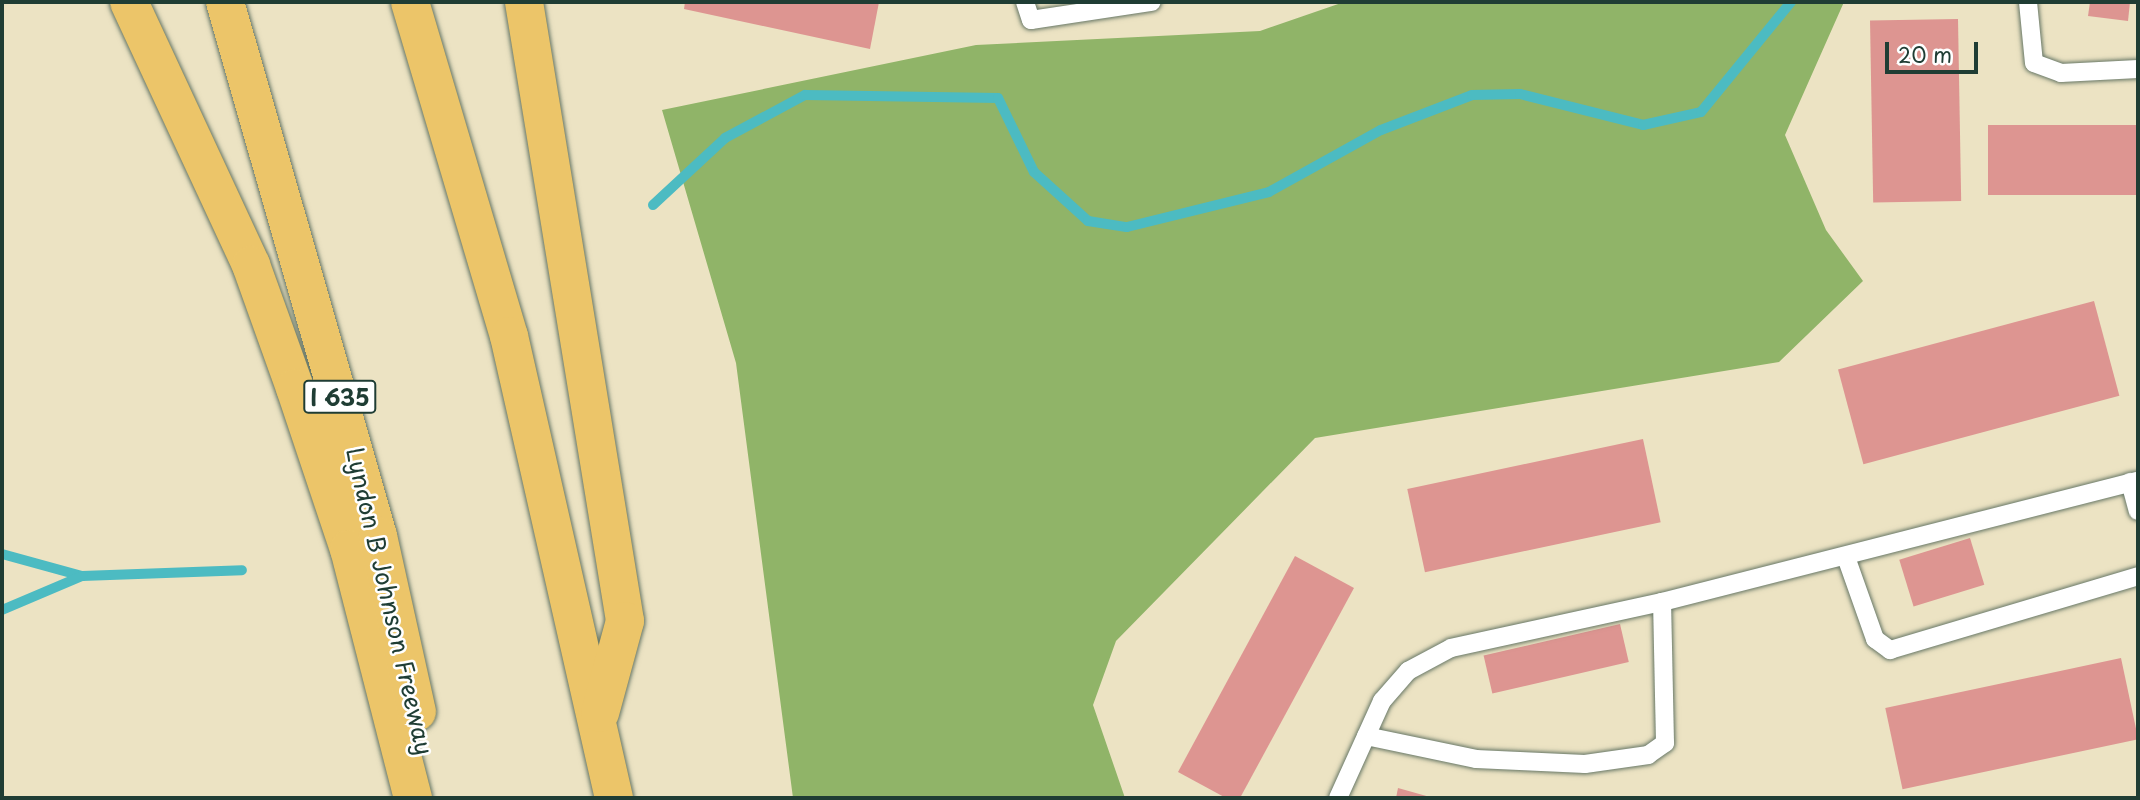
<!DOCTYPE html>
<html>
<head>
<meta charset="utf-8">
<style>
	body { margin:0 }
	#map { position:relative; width:2140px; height:800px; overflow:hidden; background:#ece3c3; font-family:"Playpen Sans",sans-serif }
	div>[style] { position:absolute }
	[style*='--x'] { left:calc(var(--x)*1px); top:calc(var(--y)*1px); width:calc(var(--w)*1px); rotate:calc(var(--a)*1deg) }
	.forest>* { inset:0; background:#90b468 }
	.stream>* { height:10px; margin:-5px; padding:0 5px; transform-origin:5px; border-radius:5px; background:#4cbbc2 }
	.building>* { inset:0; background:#dd9591; transform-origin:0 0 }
	.roads { filter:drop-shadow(0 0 2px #677766) drop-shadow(0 0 2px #677766) }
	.lane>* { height:18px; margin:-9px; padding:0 9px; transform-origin:9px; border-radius:9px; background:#fff }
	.highway>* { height:38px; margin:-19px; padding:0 19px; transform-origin:19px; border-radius:19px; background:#ecc569 }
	span { translate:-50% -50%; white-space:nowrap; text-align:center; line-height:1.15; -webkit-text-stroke:5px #fff; paint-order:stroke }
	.shield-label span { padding:2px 5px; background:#fff; border:2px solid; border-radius:5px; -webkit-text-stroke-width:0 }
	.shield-label { font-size:23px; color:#1f3d34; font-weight:700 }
	.street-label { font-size:24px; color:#1f3d34 }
	.frame { position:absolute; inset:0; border:4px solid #1f3d34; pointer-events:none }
	.scale { position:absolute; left:1885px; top:42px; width:93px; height:32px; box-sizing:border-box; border:4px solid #1f3d34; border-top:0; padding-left:9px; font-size:21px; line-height:24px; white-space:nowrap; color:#1f3d34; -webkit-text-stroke:5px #fff; paint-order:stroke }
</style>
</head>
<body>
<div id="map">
	<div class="forest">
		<div style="clip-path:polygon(1344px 2px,1844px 2px,1785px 135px,1826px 230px,1863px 281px,1779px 362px,1315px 438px,1116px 641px,1093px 705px,1125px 798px,793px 798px,736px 363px,662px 110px,976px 45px,1260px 31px)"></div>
	</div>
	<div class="stream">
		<div style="--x:653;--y:205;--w:98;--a:-42.9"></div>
		<div style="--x:725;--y:138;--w:91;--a:-28.3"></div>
		<div style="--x:805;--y:95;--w:193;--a:0.9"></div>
		<div style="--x:998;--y:98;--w:82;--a:64.1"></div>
		<div style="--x:1034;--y:172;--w:73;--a:42.2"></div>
		<div style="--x:1088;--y:221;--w:39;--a:9"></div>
		<div style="--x:1127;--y:227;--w:146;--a:-13.8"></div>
		<div style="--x:1269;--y:192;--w:128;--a:-29"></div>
		<div style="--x:1381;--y:130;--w:97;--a:-21"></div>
		<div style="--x:1472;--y:95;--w:48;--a:-1.2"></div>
		<div style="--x:1520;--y:94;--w:127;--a:14.1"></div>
		<div style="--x:1643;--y:125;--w:59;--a:-12.6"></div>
		<div style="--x:1701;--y:112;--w:142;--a:-50.7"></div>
		<div style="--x:2;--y:554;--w:83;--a:15.4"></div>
		<div style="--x:82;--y:576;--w:160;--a:-2.1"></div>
		<div style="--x:2;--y:610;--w:87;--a:-23"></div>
	</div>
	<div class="building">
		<div style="clip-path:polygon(685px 2px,879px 2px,870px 49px,684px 9px)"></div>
		<div style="clip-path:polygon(2090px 2px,2130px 2px,2128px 21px,2088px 16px)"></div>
		<div style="left:1958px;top:19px;width:182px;height:88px;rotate:89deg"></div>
		<div style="left:2138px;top:125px;width:70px;height:150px;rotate:90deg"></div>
		<div style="left:2094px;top:301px;width:98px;height:265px;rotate:75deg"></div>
		<div style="left:1643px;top:439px;width:85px;height:241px;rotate:78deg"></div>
		<div style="left:1970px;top:538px;width:49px;height:74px;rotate:73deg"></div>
		<div style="clip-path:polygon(1295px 556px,1354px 588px,1240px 798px,1226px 798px,1178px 772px)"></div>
		<div style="left:1620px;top:624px;width:39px;height:140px;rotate:77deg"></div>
		<div style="left:2121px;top:658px;width:83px;height:241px;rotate:78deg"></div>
		<div style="clip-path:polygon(1398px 788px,1430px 797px,1430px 798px,1396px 798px)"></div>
	</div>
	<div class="roads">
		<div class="lane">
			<div style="--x:1025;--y:2;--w:19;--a:72"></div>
			<div style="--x:1031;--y:20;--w:122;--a:-8.5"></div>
			<div style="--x:2028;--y:2;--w:61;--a:84.4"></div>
			<div style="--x:2034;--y:63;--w:29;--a:20"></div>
			<div style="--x:2061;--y:73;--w:77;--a:-3"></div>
			<div style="--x:2130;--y:482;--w:30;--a:75"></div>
			<div style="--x:1846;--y:557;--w:87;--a:70.5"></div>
			<div style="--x:1875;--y:639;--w:19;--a:36"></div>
			<div style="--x:1890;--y:650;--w:259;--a:-16.6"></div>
			<div style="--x:1366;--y:736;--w:112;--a:11.8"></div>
			<div style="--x:1476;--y:759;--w:109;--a:2.6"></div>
			<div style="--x:1585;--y:764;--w:64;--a:-8.1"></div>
			<div style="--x:1648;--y:755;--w:21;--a:-35"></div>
			<div style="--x:1665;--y:743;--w:141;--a:-91.2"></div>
			<div style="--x:1338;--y:798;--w:107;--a:-65.6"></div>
			<div style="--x:1382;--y:701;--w:40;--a:-49"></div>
			<div style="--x:1408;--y:671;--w:49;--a:-28.1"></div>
			<div style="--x:1451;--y:648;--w:216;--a:-12.3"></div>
			<div style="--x:1662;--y:602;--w:491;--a:-14.3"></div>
		</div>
		<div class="highway">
			<div style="--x:129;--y:2;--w:290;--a:65.1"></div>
			<div style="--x:251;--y:265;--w:131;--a:70.3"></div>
			<div style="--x:295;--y:388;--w:170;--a:71.5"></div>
			<div style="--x:349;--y:549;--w:257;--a:75.6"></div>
			<div style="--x:225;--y:2;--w:555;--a:74.01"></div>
			<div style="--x:378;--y:536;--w:180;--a:77.5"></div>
			<div style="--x:410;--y:2;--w:348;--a:73.5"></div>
			<div style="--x:509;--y:336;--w:474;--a:77.2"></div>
			<div style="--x:524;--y:2;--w:627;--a:80.73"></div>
			<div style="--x:625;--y:621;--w:95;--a:105.2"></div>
		</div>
	</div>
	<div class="shield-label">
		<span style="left:340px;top:397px">I 635</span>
	</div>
	<div class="street-label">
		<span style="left:390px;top:601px;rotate:77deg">Lyndon B Johnson Freeway</span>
	</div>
	<div class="frame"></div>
	<div class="scale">20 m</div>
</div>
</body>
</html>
